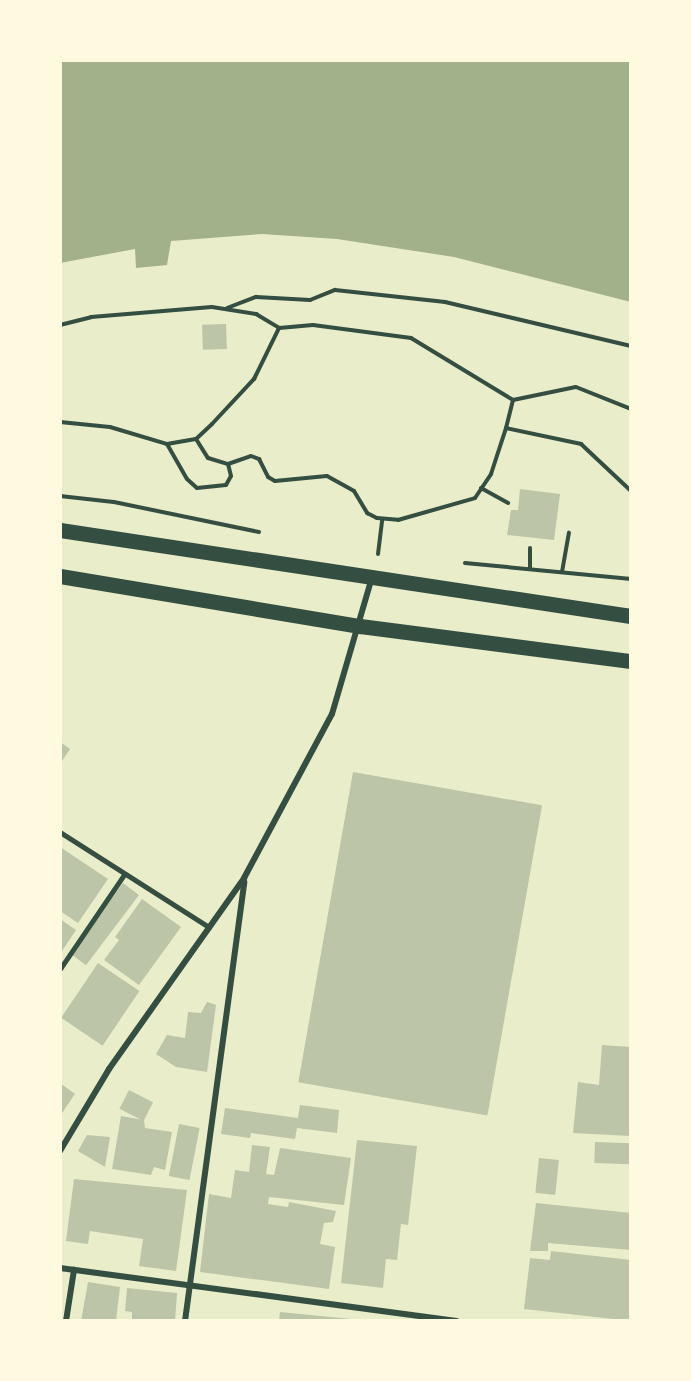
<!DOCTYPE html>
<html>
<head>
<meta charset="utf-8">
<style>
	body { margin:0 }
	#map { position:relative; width:691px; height:1381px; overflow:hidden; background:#e9edc9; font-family:Cabin,sans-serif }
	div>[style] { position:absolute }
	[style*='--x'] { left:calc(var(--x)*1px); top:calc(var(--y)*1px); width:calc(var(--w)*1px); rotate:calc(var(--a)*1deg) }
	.water>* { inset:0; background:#a3b18a }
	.building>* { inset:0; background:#bcc5a7; transform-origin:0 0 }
	.path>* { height:4px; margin:-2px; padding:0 2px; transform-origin:2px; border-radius:2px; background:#344e41 }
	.service>* { height:4.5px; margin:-2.25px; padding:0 2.25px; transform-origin:2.25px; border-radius:2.25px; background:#344e41 }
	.minor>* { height:6px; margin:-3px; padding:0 3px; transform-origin:3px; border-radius:3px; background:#344e41 }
	.primary>* { height:15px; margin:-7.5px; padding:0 7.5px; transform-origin:7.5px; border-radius:7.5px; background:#344e41 }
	span { translate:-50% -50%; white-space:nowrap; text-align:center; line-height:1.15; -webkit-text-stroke:4.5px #fefae0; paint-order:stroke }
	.frame { position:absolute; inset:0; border:62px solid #fefae0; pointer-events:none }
</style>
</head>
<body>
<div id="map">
	<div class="water">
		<div style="clip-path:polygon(60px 60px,631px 60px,631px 302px,454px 257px,337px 239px,262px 234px,171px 241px,167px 265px,136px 268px,135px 249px,60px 263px)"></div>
	</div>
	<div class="building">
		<div style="left:226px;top:324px;width:25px;height:24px;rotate:88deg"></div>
		<div style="clip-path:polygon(520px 489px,560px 494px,554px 540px,507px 535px,511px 510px,518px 510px)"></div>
		<div style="clip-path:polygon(60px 742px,70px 749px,60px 764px)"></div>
		<div style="left:353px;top:772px;width:192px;height:315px;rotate:10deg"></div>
		<div style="clip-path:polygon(60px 847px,108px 879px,78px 923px,60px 911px)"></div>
		<div style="left:123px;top:883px;width:20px;height:88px;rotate:37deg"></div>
		<div style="clip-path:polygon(142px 899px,181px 927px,139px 985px,104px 960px,119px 940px,115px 937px)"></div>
		<div style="clip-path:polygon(60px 919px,76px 930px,60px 954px)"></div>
		<div style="left:98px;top:963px;width:50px;height:66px;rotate:34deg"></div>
		<div style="clip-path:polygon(207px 1002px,216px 1005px,207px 1072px,176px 1067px,156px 1054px,167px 1035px,185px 1038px,188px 1012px,201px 1013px)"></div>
		<div style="clip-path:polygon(602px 1045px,631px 1047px,631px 1136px,573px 1133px,578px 1082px,599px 1085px)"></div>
		<div style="clip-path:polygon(60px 1083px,75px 1094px,60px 1116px)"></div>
		<div style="left:129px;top:1090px;width:27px;height:21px;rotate:27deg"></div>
		<div style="clip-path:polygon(300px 1105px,339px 1110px,337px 1133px,297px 1128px,295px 1139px,251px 1133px,250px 1138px,221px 1134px,225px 1108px,298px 1118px)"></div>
		<div style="clip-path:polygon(121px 1116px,144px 1120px,145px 1128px,172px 1132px,165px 1170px,154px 1167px,151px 1175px,112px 1169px)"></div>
		<div style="left:179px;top:1124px;width:21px;height:53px;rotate:11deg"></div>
		<div style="clip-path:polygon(87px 1135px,110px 1137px,105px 1167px,78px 1151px)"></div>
		<div style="clip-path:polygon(357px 1140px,417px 1146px,408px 1225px,401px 1224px,397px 1260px,386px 1259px,383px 1288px,341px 1283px)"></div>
		<div style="left:595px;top:1142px;width:36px;height:21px;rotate:2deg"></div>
		<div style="clip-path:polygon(252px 1145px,270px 1147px,266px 1174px,274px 1175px,280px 1148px,351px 1158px,344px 1205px,269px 1197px,268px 1204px,288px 1207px,289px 1202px,336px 1211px,333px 1222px,324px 1223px,320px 1244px,335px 1247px,329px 1289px,200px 1272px,209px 1194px,231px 1198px,235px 1170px,249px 1172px)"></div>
		<div style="left:539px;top:1158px;width:20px;height:35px;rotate:6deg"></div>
		<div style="clip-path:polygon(74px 1179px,187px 1190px,176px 1271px,139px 1266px,143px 1239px,90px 1231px,88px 1244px,66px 1241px)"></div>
		<div style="clip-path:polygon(536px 1203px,631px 1213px,631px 1250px,548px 1243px,548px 1251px,530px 1251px)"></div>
		<div style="clip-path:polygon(551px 1251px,631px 1260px,631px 1321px,524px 1309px,530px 1258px,550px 1260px)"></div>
		<div style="clip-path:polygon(88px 1282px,120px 1287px,116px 1321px,81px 1321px)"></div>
		<div style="clip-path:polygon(127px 1288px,177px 1293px,175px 1321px,132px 1321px,132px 1312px,125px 1311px)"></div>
		<div style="clip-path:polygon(280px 1312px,351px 1319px,351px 1321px,279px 1321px)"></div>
	</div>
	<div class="path">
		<div style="--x:227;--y:308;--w:31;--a:-21"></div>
		<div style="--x:256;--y:297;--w:54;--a:3.2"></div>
		<div style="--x:310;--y:300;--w:27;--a:-22"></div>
		<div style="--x:335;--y:290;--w:111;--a:6.2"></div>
		<div style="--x:445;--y:302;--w:191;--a:13.3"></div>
		<div style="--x:60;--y:325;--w:32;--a:-14"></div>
		<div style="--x:91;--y:317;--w:121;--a:-4.7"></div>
		<div style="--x:212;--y:307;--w:45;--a:9"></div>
		<div style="--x:256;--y:314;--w:27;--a:31"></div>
		<div style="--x:279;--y:328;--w:34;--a:-5"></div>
		<div style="--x:313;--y:325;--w:99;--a:7.6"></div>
		<div style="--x:411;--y:338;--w:119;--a:31.3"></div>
		<div style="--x:513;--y:400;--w:64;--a:-11.7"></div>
		<div style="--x:576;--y:387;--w:59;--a:21.8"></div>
		<div style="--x:513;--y:400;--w:29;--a:104"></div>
		<div style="--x:506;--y:428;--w:77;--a:12"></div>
		<div style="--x:581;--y:444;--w:69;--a:43.2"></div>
		<div style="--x:60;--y:422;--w:50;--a:5.7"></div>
		<div style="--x:110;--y:427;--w:59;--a:16.6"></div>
		<div style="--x:167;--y:444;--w:40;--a:60.3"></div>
		<div style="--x:187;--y:479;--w:13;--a:42"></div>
		<div style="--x:197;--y:488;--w:29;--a:-6"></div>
		<div style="--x:226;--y:485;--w:10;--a:-61"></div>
		<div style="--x:231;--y:476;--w:12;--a:-104"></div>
		<div style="--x:228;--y:464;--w:24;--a:-19"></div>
		<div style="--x:251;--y:456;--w:9;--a:21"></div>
		<div style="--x:259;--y:459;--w:20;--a:63"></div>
		<div style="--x:268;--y:477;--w:8;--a:30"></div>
		<div style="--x:275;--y:481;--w:52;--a:-5.5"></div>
		<div style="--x:327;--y:476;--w:31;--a:29"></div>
		<div style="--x:354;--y:491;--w:26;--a:59"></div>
		<div style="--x:367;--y:513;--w:11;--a:27"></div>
		<div style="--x:377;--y:518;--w:21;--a:5"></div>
		<div style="--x:398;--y:520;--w:80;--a:-15.9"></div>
		<div style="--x:475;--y:498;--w:29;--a:-56"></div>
		<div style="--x:491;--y:474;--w:48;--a:-71.9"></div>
		<div style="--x:196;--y:439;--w:22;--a:58"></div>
		<div style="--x:208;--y:458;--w:21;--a:17"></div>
		<div style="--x:167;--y:444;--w:29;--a:-10"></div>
		<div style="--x:196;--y:439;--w:22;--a:-43"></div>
		<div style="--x:212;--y:424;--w:62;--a:-47"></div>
		<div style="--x:254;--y:379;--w:57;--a:-63.9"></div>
		<div style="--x:481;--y:488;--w:31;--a:29"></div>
		<div style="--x:60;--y:496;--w:54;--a:6.3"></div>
		<div style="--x:114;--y:502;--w:148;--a:11.7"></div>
		<div style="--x:378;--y:554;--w:35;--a:-83"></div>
		<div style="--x:465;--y:563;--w:167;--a:5.5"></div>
		<div style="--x:530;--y:569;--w:21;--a:-90"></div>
		<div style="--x:562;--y:572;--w:40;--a:-80"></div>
	</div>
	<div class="service">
		<div style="--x:60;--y:832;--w:177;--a:32.5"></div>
		<div style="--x:60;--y:969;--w:114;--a:-55.8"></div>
	</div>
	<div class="minor">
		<div style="--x:60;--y:1151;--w:96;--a:-59.1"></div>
		<div style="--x:109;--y:1069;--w:234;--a:-54.7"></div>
		<div style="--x:244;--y:878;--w:186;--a:-61.8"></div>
		<div style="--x:332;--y:714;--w:143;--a:-73.7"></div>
		<div style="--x:60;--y:1268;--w:400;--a:7.6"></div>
		<div style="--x:66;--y:1321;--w:52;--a:-81.1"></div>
		<div style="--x:185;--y:1321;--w:443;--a:-82.3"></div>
	</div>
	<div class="primary">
		<div style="--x:60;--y:530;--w:577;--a:8.57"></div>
		<div style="--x:60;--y:576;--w:304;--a:9.5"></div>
		<div style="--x:360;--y:626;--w:273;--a:7.4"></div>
	</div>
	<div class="frame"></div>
</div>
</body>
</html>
